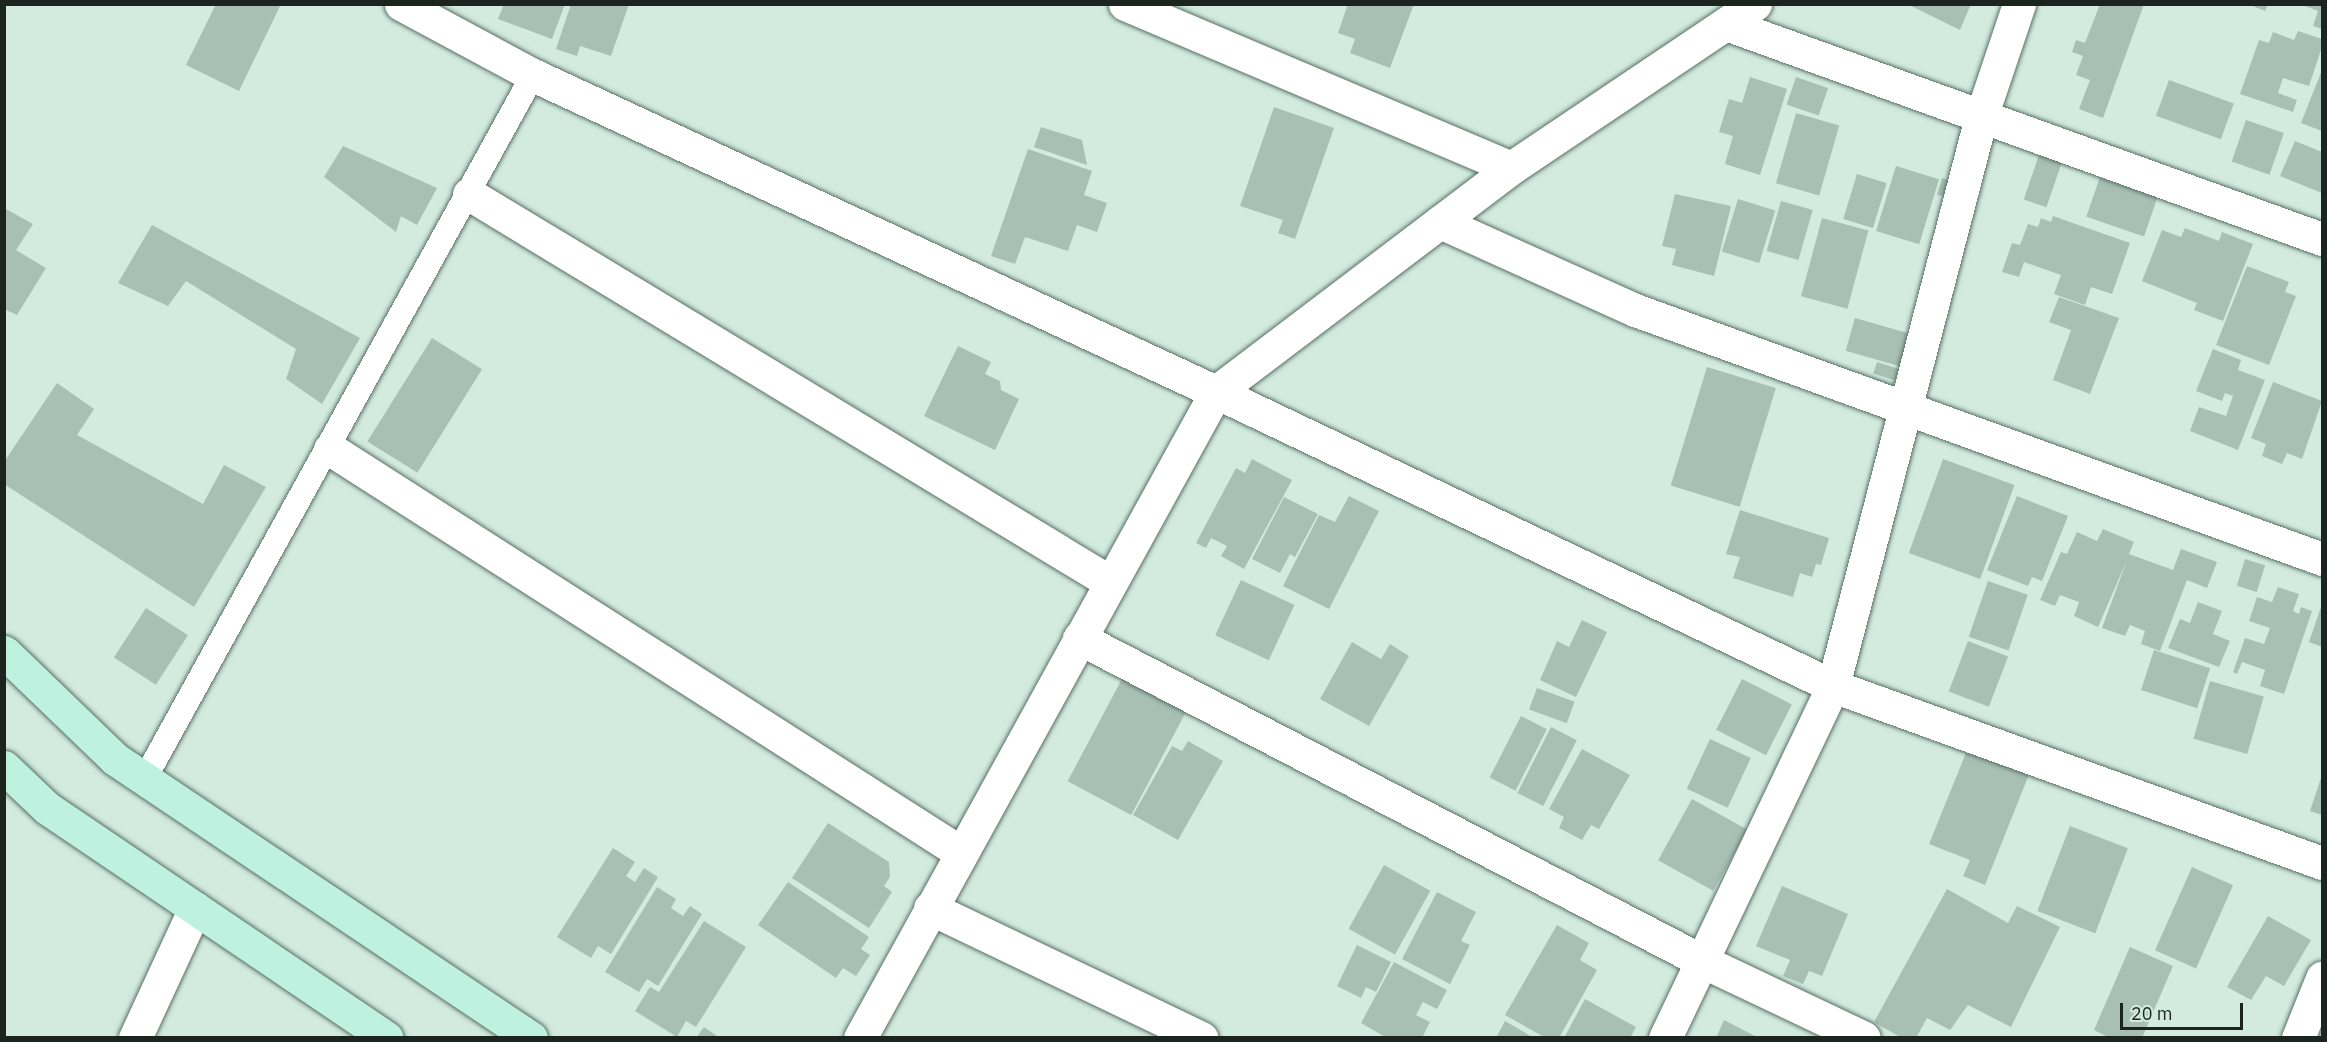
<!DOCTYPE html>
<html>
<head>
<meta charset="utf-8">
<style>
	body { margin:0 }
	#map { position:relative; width:2327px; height:1042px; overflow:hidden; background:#d2ebde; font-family:"IBM Plex Sans",sans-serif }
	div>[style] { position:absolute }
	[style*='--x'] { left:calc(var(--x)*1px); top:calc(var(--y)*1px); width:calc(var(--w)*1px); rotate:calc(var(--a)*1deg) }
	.building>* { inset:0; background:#a8c0b3; transform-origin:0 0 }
	.roads { filter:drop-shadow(0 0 2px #596f64) drop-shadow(0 0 2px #596f64) }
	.service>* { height:24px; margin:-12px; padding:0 12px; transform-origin:12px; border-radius:12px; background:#fff }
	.minor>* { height:33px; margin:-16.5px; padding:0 16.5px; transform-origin:16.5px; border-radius:16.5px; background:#fff }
	.tertiary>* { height:33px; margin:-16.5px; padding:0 16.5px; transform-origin:16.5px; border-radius:16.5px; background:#fff }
	.secondary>* { height:33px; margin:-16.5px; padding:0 16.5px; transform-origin:16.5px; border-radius:16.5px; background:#bef1df }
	span { translate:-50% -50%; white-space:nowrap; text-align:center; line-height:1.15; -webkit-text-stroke:4.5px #d2ebde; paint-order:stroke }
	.frame { position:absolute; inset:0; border:6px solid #1b241f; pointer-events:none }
	.scale { position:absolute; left:2120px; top:1003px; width:123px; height:27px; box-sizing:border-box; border:3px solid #1b241f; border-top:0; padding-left:8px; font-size:18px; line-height:21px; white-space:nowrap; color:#1b241f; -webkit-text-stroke:4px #d2ebde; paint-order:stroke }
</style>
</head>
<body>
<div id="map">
	<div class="building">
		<div style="clip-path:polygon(216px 4px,281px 4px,239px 91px,186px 65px)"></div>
		<div style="clip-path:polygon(504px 4px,565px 4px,552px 39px,498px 19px)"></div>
		<div style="clip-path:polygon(571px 4px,629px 4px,611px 56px,580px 46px,577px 56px,556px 49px)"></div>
		<div style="clip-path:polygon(1348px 4px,1414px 4px,1390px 68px,1350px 53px,1355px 39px,1338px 33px)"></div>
		<div style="clip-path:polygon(1907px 4px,1971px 4px,1960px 30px)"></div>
		<div style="clip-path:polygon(2100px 4px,2144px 4px,2103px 118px,2079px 109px,2090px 80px,2076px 75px,2083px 56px,2072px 52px,2076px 40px,2085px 43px)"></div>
		<div style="clip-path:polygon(2248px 4px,2268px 4px,2265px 11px)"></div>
		<div style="clip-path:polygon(2300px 4px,2322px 4px,2322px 29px,2313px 26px,2318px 11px)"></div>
		<div style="clip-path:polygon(2298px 31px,2322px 39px,2322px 47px,2309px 86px,2283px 78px,2278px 93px,2297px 100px,2293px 112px,2240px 94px,2259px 40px,2269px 43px,2273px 32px,2294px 40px)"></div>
		<div style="clip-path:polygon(2322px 70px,2322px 131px,2301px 123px)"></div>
		<div style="clip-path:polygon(1750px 77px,1787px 89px,1760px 175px,1725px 164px,1733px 136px,1719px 132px,1729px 99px,1742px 103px)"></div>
		<div style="left:1796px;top:77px;width:34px;height:29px;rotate:19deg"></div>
		<div style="left:2169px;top:80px;width:69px;height:38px;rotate:20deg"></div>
		<div style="clip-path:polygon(1274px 107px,1334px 128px,1295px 239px,1278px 233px,1283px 220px,1240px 206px)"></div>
		<div style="left:1796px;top:113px;width:45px;height:73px;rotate:16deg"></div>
		<div style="left:2246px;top:120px;width:40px;height:44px;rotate:19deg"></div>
		<div style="clip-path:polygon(1041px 127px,1082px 140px,1087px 165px,1034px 147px)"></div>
		<div style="clip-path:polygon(2295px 141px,2322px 152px,2322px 193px,2280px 176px)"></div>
		<div style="clip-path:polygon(343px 146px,437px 188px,417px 225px,401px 216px,396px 232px,324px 177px)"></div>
		<div style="clip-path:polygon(1028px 149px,1092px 171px,1084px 195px,1107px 203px,1097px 232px,1077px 225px,1068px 251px,1025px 237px,1015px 264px,991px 256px)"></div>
		<div style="left:2039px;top:155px;width:24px;height:47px;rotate:19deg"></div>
		<div style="left:1896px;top:166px;width:45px;height:68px;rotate:17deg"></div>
		<div style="left:1857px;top:174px;width:31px;height:47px;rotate:17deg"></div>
		<div style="left:2100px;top:177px;width:61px;height:42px;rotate:19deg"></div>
		<div style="clip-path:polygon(1942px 178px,1958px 182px,1953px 198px,1937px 195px)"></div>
		<div style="clip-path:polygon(1675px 194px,1731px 206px,1714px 276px,1672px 265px,1676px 249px,1662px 246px)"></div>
		<div style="left:1738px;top:199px;width:39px;height:55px;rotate:17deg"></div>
		<div style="left:1781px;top:201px;width:33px;height:52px;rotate:16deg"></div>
		<div style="clip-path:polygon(4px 208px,33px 224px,16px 250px,46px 268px,17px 315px,4px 309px)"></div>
		<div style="clip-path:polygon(2053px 216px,2130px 243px,2112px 294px,2091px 287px,2085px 305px,2054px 294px,2061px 275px,2024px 262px,2019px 277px,2002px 272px,2012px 243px,2020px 245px,2028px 224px,2038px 227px,2041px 218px,2051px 222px)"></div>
		<div style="left:1822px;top:218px;width:48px;height:81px;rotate:15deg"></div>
		<div style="clip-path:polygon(152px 225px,360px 338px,322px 404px,286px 379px,296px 349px,186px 281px,168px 306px,118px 283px)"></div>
		<div style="clip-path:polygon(2185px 228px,2219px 241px,2222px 232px,2253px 244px,2223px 321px,2194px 310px,2197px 303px,2142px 281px,2162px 230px,2181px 237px)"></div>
		<div style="clip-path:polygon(2247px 266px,2289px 282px,2285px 292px,2296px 296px,2269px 365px,2216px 345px)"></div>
		<div style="clip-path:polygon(2059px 297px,2119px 318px,2090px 394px,2053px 380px,2071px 330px,2049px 322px)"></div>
		<div style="left:1855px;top:318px;width:58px;height:34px;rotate:16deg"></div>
		<div style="left:432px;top:338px;width:59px;height:122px;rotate:32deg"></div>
		<div style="clip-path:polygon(958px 346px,991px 362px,985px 374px,1000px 381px,1001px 390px,1019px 399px,995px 450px,924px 416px)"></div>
		<div style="clip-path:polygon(2213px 349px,2241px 360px,2238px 370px,2265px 380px,2238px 450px,2190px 431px,2199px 407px,2226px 416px,2233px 396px,2225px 393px,2222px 401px,2196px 391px)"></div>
		<div style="left:1877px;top:362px;width:23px;height:12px;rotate:18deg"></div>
		<div style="left:1707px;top:367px;width:72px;height:124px;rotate:17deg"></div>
		<div style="clip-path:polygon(2273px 382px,2322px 401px,2302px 459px,2287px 453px,2282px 464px,2262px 456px,2266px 444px,2251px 438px)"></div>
		<div style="clip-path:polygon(57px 383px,94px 409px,77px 435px,203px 504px,224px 465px,266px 487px,194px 607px,4px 484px,4px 462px)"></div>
		<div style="clip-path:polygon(1252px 459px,1292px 480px,1244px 569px,1221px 556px,1227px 546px,1211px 538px,1206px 548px,1196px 543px,1236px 468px,1245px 473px)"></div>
		<div style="left:1943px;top:459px;width:76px;height:100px;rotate:20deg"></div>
		<div style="clip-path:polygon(1349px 496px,1379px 511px,1329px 609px,1283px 586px,1319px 515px,1335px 522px)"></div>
		<div style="clip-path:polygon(2017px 496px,2068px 516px,2042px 581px,2032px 577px,2028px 586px,1987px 570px)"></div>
		<div style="clip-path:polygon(1284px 497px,1318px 514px,1295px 557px,1290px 554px,1280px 573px,1252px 559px)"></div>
		<div style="clip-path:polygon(1740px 510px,1829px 538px,1821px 565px,1816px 564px,1812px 577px,1800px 573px,1793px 597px,1733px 578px,1740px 557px,1726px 554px)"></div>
		<div style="clip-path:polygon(2103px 529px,2134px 542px,2129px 554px,2173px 570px,2181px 549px,2217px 562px,2207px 588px,2187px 580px,2160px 651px,2141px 644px,2145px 631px,2130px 625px,2125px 636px,2102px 628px,2127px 560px,2098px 627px,2074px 616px,2079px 602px,2060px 595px,2055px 606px,2040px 600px,2061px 552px,2067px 554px,2077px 532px,2097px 541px)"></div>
		<div style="left:2245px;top:559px;width:21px;height:28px;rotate:17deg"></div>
		<div style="left:1241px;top:580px;width:59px;height:61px;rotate:25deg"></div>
		<div style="left:1988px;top:581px;width:42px;height:59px;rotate:19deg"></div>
		<div style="clip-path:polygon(2278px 587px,2299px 594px,2293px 611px,2299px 614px,2301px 607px,2312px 611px,2284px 694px,2260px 686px,2265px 670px,2242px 662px,2237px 674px,2233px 672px,2245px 638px,2264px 644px,2270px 628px,2249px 621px,2257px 597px,2272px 602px)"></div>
		<div style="clip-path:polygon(2198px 602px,2222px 611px,2213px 634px,2230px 641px,2219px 667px,2168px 648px,2180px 619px,2190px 623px)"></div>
		<div style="clip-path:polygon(2322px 604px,2322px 647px,2309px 642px)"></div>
		<div style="left:146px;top:608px;width:50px;height:59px;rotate:33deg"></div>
		<div style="clip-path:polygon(1582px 620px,1607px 632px,1576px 697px,1540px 680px,1557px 641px,1569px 647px)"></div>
		<div style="left:1968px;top:641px;width:43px;height:54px;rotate:21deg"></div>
		<div style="clip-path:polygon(1352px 642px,1381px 659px,1390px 644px,1409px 656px,1369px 726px,1320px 699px)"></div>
		<div style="left:2154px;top:650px;width:59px;height:42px;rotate:18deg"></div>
		<div style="left:1123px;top:677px;width:72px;height:118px;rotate:28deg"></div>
		<div style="left:1742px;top:679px;width:56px;height:57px;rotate:27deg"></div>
		<div style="left:2210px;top:681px;width:56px;height:60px;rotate:16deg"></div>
		<div style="left:1537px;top:688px;width:40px;height:23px;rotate:20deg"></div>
		<div style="left:1521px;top:716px;width:29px;height:69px;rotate:27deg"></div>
		<div style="left:1551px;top:727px;width:29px;height:74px;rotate:27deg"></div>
		<div style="left:1710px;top:739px;width:45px;height:55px;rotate:25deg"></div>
		<div style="clip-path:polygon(1188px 741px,1223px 761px,1178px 840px,1133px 815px,1172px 746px,1182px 751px)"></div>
		<div style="clip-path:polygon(1968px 748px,2030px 772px,1985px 885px,1963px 876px,1970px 860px,1929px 844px)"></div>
		<div style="clip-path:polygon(1582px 749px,1630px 775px,1599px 829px,1591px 825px,1582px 840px,1559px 828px,1564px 817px,1549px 809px)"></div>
		<div style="clip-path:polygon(2322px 775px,2322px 815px,2310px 811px)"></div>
		<div style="left:1692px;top:799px;width:63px;height:70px;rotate:29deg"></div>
		<div style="clip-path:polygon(828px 823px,889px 862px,890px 877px,884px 886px,892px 892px,869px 928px,792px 878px)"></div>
		<div style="left:2070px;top:826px;width:62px;height:91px;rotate:21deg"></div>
		<div style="clip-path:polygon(613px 848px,635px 862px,626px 876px,635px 882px,644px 868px,658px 877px,611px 954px,598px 946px,591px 958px,557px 937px)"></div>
		<div style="left:1384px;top:865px;width:53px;height:73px;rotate:29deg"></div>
		<div style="left:2192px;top:867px;width:45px;height:91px;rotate:24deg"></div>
		<div style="clip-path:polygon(788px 882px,869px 937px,861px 949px,870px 955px,856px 976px,843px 968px,836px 978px,758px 925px)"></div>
		<div style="clip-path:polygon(1782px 886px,1848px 914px,1822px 976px,1809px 971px,1803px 984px,1783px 976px,1790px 960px,1756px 946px)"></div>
		<div style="clip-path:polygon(657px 887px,676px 899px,671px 908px,683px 916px,690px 906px,702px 914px,658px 986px,647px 979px,639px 992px,605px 972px)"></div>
		<div style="clip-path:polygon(1947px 889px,2008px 923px,2017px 906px,2060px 927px,2011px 1027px,1968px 1005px,1950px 1030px,1927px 1018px,1916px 1038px,1902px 1038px,1874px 1022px)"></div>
		<div style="clip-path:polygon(1437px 892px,1476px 912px,1461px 941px,1470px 945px,1450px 984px,1402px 959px)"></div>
		<div style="clip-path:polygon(2268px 916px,2311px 940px,2284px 986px,2266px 976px,2251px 1000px,2227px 987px)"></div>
		<div style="clip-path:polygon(704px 921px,746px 947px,696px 1027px,686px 1021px,677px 1037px,635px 1011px,650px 987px,659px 992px)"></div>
		<div style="clip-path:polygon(1557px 925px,1589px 943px,1580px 960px,1597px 970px,1559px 1038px,1546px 1038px,1505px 1015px)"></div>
		<div style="clip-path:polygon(1357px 945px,1391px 962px,1376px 992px,1366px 987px,1361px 998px,1337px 986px)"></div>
		<div style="clip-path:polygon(2130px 947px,2173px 966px,2142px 1038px,2110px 1038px,2094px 1030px)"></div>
		<div style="clip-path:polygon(1394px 962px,1447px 990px,1437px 1009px,1423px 1002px,1416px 1015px,1430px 1022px,1422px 1038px,1387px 1038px,1361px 1023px)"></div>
		<div style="clip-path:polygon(1585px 999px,1636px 1027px,1630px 1038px,1564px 1038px)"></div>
		<div style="clip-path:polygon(1724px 1020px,1759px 1038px,1716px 1038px)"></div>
		<div style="clip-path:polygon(1505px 1021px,1534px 1038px,1496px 1038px)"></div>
		<div style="clip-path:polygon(704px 1027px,720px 1038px,696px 1038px)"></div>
	</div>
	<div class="roads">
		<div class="service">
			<div style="--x:144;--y:780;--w:805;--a:-61.11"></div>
		</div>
		<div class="minor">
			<div style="--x:401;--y:4;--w:150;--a:28.3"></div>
			<div style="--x:533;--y:75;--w:753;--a:24.9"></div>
			<div style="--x:1216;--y:392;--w:683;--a:25.48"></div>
			<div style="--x:1833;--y:686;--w:520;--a:19.9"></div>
			<div style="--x:1125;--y:4;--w:419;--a:23"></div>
			<div style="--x:1726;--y:24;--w:634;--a:19.84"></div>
			<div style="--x:469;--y:194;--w:749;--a:31.19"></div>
			<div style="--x:1440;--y:222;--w:214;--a:24.3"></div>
			<div style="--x:1635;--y:310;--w:731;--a:19.92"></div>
			<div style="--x:330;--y:449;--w:748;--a:32.61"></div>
			<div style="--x:1079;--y:638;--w:702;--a:27.4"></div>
			<div style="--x:1702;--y:961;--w:179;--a:25.4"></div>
			<div style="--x:930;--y:908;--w:301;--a:25.6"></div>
			<div style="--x:135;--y:1038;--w:143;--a:-65.2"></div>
			<div style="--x:1665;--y:1038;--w:390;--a:-64.5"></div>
			<div style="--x:1833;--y:686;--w:588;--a:-75.42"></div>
			<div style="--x:1981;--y:117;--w:119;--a:-71.4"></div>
			<div style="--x:2298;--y:1038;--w:65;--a:-68.2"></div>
		</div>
		<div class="tertiary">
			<div style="--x:860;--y:1038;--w:738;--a:-61.14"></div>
			<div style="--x:1216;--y:392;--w:370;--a:-37.2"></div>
			<div style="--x:1511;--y:168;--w:294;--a:-33.9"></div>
		</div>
		<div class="secondary">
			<div style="--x:4;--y:652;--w:154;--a:43.9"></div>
			<div style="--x:115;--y:759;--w:501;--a:33.85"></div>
			<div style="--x:4;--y:767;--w:59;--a:43.6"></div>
			<div style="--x:47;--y:808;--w:410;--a:34.1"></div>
		</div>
	</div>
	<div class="frame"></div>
	<div class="scale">20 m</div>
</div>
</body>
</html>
